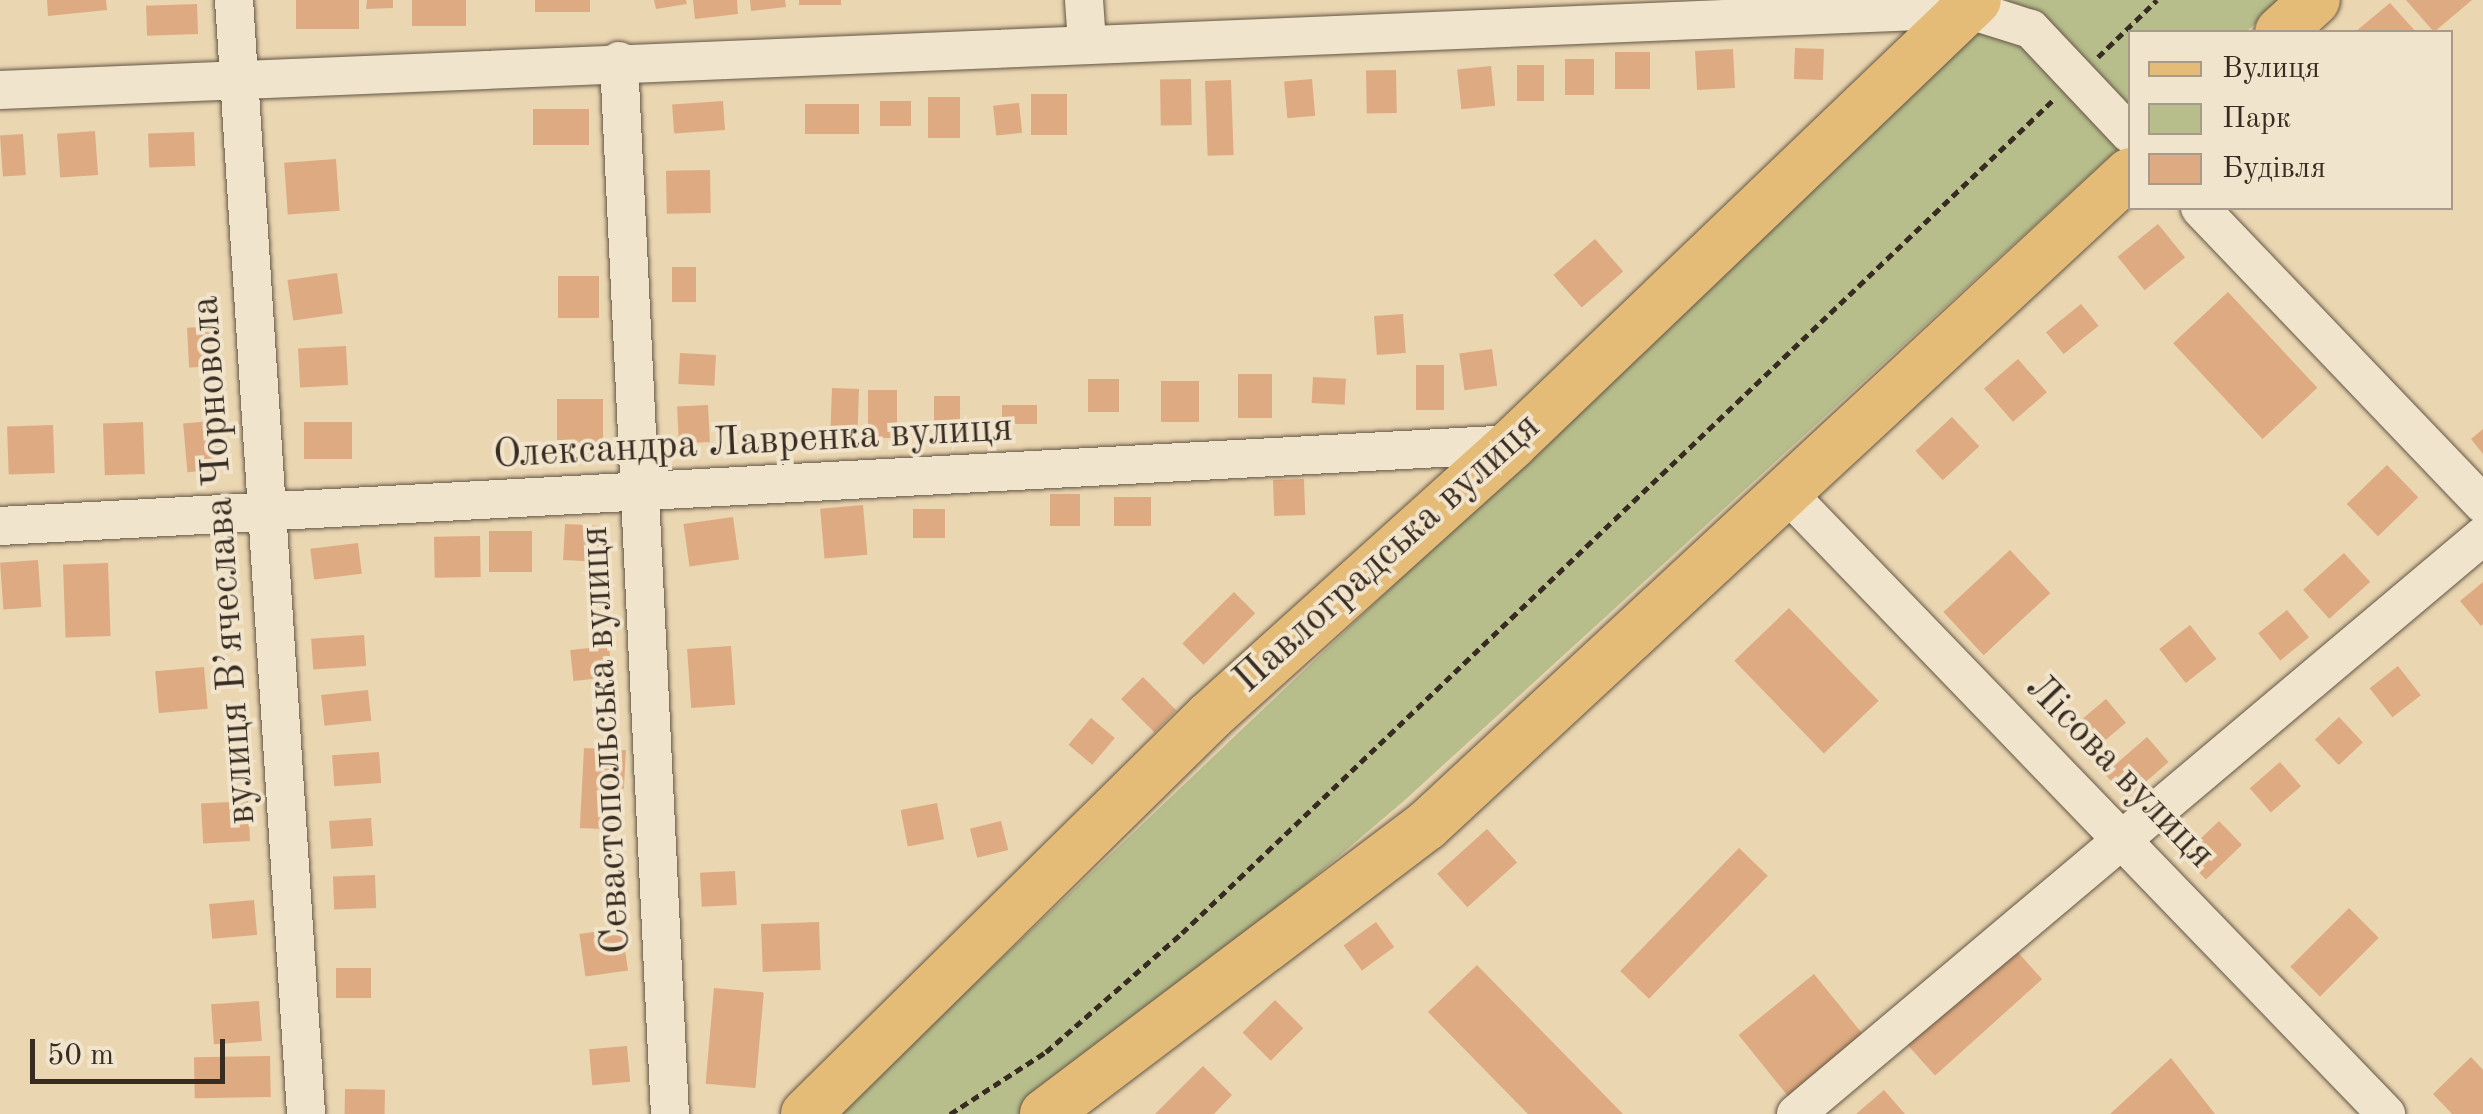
<!DOCTYPE html>
<html>
<head>
<meta charset="utf-8">
<style>
	body { margin:0 }
	#map { position:relative; width:2483px; height:1114px; overflow:hidden; background:#ead6b1; font-family:"Old Standard TT",serif }
	div>[style] { position:absolute }
	[style*='--x'] { left:calc(var(--x)*1px); top:calc(var(--y)*1px); width:calc(var(--w)*1px); rotate:calc(var(--a)*1deg) }
	.green>* { inset:0; background:#b7be8c }
	.building>* { inset:0; background:#deaa81; transform-origin:0 0 }
	.path>* { height:5px; margin-top:-2.5px; transform-origin:0; background:repeating-linear-gradient(90deg,#382b21 0 8px,transparent 0 13px) }
	.roads { filter:drop-shadow(0 0 2px #645645) drop-shadow(0 0 2px #645645) }
	.minor>* { height:38px; margin:-19px; padding:0 19px; transform-origin:19px; border-radius:19px; background:#f1e4cc }
	.major>* { height:50px; margin:-25px; padding:0 25px; transform-origin:25px; border-radius:25px; background:#e5bb78 }
	span { translate:-50% -50%; white-space:nowrap; text-align:center; line-height:1.15; -webkit-text-stroke:8px #f1e4cc; paint-order:stroke }
	.street-label { font-size:40px; color:#382b21 }
	.legend { position:absolute; left:2128px; top:30px; width:325px; height:180px; box-sizing:border-box; background:#f1e4cc; border:2px solid #a79a88; margin:0; padding:12px 18px; list-style:none; font-size:30px; color:#382b21 }
	.legend li { display:flex; align-items:center; gap:20px; height:50px }
	.legend b { width:50px; border:2px solid #a79a88 }
	.scale { position:absolute; left:30px; top:1039px; width:195px; height:45px; box-sizing:border-box; border:5px solid #382b21; border-top:0; padding-left:12px; font-size:30px; line-height:35px; white-space:nowrap; color:#382b21; -webkit-text-stroke:8px #f1e4cc; paint-order:stroke }
</style>
</head>
<body>
<div id="map">
	<div class="green">
		<div style="clip-path:polygon(2008px 0,2282px 0,2246px 32px,2130px 32px,2130px 138px,1406px 799px,1084px 1073px,1018px 1114px,838px 1114px)"></div>
	</div>
	<div class="building">
		<div style="clip-path:polygon(47px 0,106px 0,107px 10px,48px 16px)"></div>
		<div style="left:296px;top:0;width:63px;height:29px"></div>
		<div style="clip-path:polygon(367px 0,393px 0,393px 8px,366px 9px)"></div>
		<div style="left:412px;top:0;width:54px;height:26px"></div>
		<div style="left:535px;top:0;width:55px;height:12px"></div>
		<div style="clip-path:polygon(654px 0,686px 0,687px 4px,656px 9px)"></div>
		<div style="clip-path:polygon(693px 0,737px 0,738px 14px,695px 19px)"></div>
		<div style="clip-path:polygon(750px 0,785px 0,786px 7px,751px 11px)"></div>
		<div style="left:799px;top:0;width:42px;height:5px"></div>
		<div style="clip-path:polygon(2406px 0,2472px 0,2434px 32px)"></div>
		<div style="clip-path:polygon(2390px 3px,2416px 32px,2355px 32px)"></div>
		<div style="left:197px;top:4px;width:30px;height:51px;rotate:88deg"></div>
		<div style="left:1795px;top:48px;width:29px;height:31px;rotate:2deg"></div>
		<div style="left:1733px;top:49px;width:39px;height:38px;rotate:87deg"></div>
		<div style="left:1615px;top:52px;width:35px;height:37px"></div>
		<div style="left:1565px;top:59px;width:29px;height:36px"></div>
		<div style="left:1517px;top:65px;width:27px;height:36px"></div>
		<div style="left:1491px;top:66px;width:40px;height:34px;rotate:84deg"></div>
		<div style="left:1396px;top:70px;width:43px;height:30px;rotate:89deg"></div>
		<div style="left:1191px;top:79px;width:46px;height:31px;rotate:89deg"></div>
		<div style="left:1312px;top:79px;width:37px;height:28px;rotate:85deg"></div>
		<div style="left:1231px;top:80px;width:75px;height:26px;rotate:88deg"></div>
		<div style="left:1031px;top:94px;width:36px;height:41px"></div>
		<div style="left:928px;top:97px;width:32px;height:41px"></div>
		<div style="left:723px;top:101px;width:29px;height:51px;rotate:86deg"></div>
		<div style="left:880px;top:101px;width:31px;height:25px"></div>
		<div style="left:1019px;top:103px;width:30px;height:26px;rotate:84deg"></div>
		<div style="left:805px;top:104px;width:54px;height:30px"></div>
		<div style="left:533px;top:109px;width:56px;height:36px"></div>
		<div style="left:95px;top:131px;width:44px;height:38px;rotate:86deg"></div>
		<div style="left:194px;top:132px;width:34px;height:46px;rotate:88deg"></div>
		<div style="left:23px;top:134px;width:41px;height:23px;rotate:86deg"></div>
		<div style="left:336px;top:159px;width:52px;height:52px;rotate:86deg"></div>
		<div style="left:710px;top:170px;width:43px;height:44px;rotate:89deg"></div>
		<div style="left:2158px;top:224px;width:43px;height:52px;rotate:51deg"></div>
		<div style="left:1595px;top:239px;width:43px;height:55px;rotate:49deg"></div>
		<div style="left:672px;top:267px;width:24px;height:35px"></div>
		<div style="left:337px;top:273px;width:41px;height:50px;rotate:82deg"></div>
		<div style="left:558px;top:276px;width:41px;height:42px"></div>
		<div style="left:2228px;top:292px;width:131px;height:75px;rotate:47deg"></div>
		<div style="left:2081px;top:304px;width:28px;height:45px;rotate:51deg"></div>
		<div style="left:1403px;top:314px;width:39px;height:29px;rotate:86deg"></div>
		<div style="left:219px;top:326px;width:40px;height:32px;rotate:87deg"></div>
		<div style="left:346px;top:346px;width:39px;height:48px;rotate:87deg"></div>
		<div style="left:1492px;top:349px;width:37px;height:33px;rotate:82deg"></div>
		<div style="left:680px;top:353px;width:36px;height:31px;rotate:3deg"></div>
		<div style="left:2018px;top:359px;width:44px;height:45px;rotate:49deg"></div>
		<div style="left:1416px;top:365px;width:28px;height:45px"></div>
		<div style="left:1238px;top:374px;width:34px;height:44px"></div>
		<div style="left:1313px;top:377px;width:33px;height:26px;rotate:3deg"></div>
		<div style="left:1088px;top:379px;width:31px;height:33px"></div>
		<div style="left:1161px;top:381px;width:38px;height:41px"></div>
		<div style="left:832px;top:388px;width:27px;height:43px;rotate:2deg"></div>
		<div style="left:868px;top:390px;width:29px;height:48px"></div>
		<div style="left:960px;top:396px;width:31px;height:26px;rotate:90deg"></div>
		<div style="left:557px;top:399px;width:46px;height:55px"></div>
		<div style="left:708px;top:405px;width:37px;height:31px;rotate:87deg"></div>
		<div style="left:1002px;top:405px;width:35px;height:19px"></div>
		<div style="left:1952px;top:417px;width:40px;height:50px;rotate:47deg"></div>
		<div style="left:222px;top:420px;width:49px;height:39px;rotate:85deg"></div>
		<div style="left:143px;top:422px;width:52px;height:40px;rotate:88deg"></div>
		<div style="left:352px;top:422px;width:37px;height:48px;rotate:90deg"></div>
		<div style="left:53px;top:425px;width:48px;height:46px;rotate:88deg"></div>
		<div style="clip-path:polygon(2483px 429px,2483px 454px,2471px 439px)"></div>
		<div style="left:2387px;top:465px;width:45px;height:56px;rotate:46deg"></div>
		<div style="left:1304px;top:479px;width:36px;height:31px;rotate:88deg"></div>
		<div style="left:1050px;top:494px;width:30px;height:32px"></div>
		<div style="left:1114px;top:497px;width:37px;height:29px"></div>
		<div style="left:863px;top:505px;width:50px;height:43px;rotate:85deg"></div>
		<div style="left:913px;top:509px;width:32px;height:29px"></div>
		<div style="left:733px;top:517px;width:43px;height:50px;rotate:82deg"></div>
		<div style="left:565px;top:524px;width:44px;height:36px;rotate:3deg"></div>
		<div style="left:489px;top:531px;width:43px;height:41px"></div>
		<div style="left:480px;top:536px;width:41px;height:46px;rotate:89deg"></div>
		<div style="left:358px;top:543px;width:31px;height:48px;rotate:83deg"></div>
		<div style="left:2010px;top:550px;width:59px;height:91px;rotate:47deg"></div>
		<div style="left:2344px;top:553px;width:39px;height:55px;rotate:48deg"></div>
		<div style="left:38px;top:560px;width:47px;height:38px;rotate:86deg"></div>
		<div style="left:108px;top:563px;width:73px;height:45px;rotate:88deg"></div>
		<div style="clip-path:polygon(2483px 582px,2483px 624px,2481px 626px,2460px 601px)"></div>
		<div style="left:1234px;top:592px;width:30px;height:73px;rotate:45deg"></div>
		<div style="left:1789px;top:608px;width:129px;height:76px;rotate:46deg"></div>
		<div style="left:2287px;top:610px;width:35px;height:37px;rotate:51deg"></div>
		<div style="left:2190px;top:625px;width:43px;height:39px;rotate:52deg"></div>
		<div style="left:364px;top:635px;width:31px;height:53px;rotate:86deg"></div>
		<div style="left:609px;top:646px;width:31px;height:39px;rotate:84deg"></div>
		<div style="left:731px;top:646px;width:59px;height:44px;rotate:86deg"></div>
		<div style="left:2398px;top:666px;width:37px;height:36px;rotate:52deg"></div>
		<div style="left:204px;top:667px;width:42px;height:49px;rotate:85deg"></div>
		<div style="left:1143px;top:677px;width:47px;height:31px;rotate:45deg"></div>
		<div style="left:368px;top:690px;width:31px;height:47px;rotate:84deg"></div>
		<div style="left:2106px;top:699px;width:31px;height:36px;rotate:50deg"></div>
		<div style="left:2339px;top:717px;width:35px;height:33px;rotate:47deg"></div>
		<div style="left:1091px;top:718px;width:31px;height:35px;rotate:40deg"></div>
		<div style="left:2147px;top:737px;width:33px;height:56px;rotate:49deg"></div>
		<div style="left:584px;top:748px;width:42px;height:80px;rotate:3deg"></div>
		<div style="left:379px;top:752px;width:31px;height:47px;rotate:86deg"></div>
		<div style="left:2280px;top:762px;width:32px;height:40px;rotate:49deg"></div>
		<div style="left:248px;top:801px;width:40px;height:47px;rotate:87deg"></div>
		<div style="left:937px;top:803px;width:37px;height:37px;rotate:79deg"></div>
		<div style="left:371px;top:818px;width:28px;height:42px;rotate:86deg"></div>
		<div style="left:1001px;top:821px;width:30px;height:32px;rotate:76deg"></div>
		<div style="left:2219px;top:821px;width:33px;height:50px;rotate:46deg"></div>
		<div style="left:1487px;top:829px;width:45px;height:67px;rotate:48deg"></div>
		<div style="left:1739px;top:848px;width:40px;height:171px;rotate:44deg"></div>
		<div style="left:735px;top:871px;width:34px;height:35px;rotate:87deg"></div>
		<div style="left:375px;top:875px;width:33px;height:42px;rotate:88deg"></div>
		<div style="left:254px;top:900px;width:35px;height:45px;rotate:85deg"></div>
		<div style="left:2349px;top:908px;width:42px;height:83px;rotate:45deg"></div>
		<div style="left:819px;top:922px;width:48px;height:58px;rotate:88deg"></div>
		<div style="left:1376px;top:922px;width:31px;height:40px;rotate:54deg"></div>
		<div style="left:622px;top:928px;width:43px;height:43px;rotate:82deg"></div>
		<div style="left:2014px;top:948px;width:42px;height:144px;rotate:48deg"></div>
		<div style="clip-path:polygon(1477px 965px,1623px 1114px,1528px 1114px,1428px 1012px)"></div>
		<div style="left:336px;top:968px;width:35px;height:30px"></div>
		<div style="left:1814px;top:974px;width:80px;height:97px;rotate:51deg"></div>
		<div style="left:714px;top:988px;width:50px;height:96px;rotate:5deg"></div>
		<div style="left:1275px;top:1000px;width:40px;height:46px;rotate:45deg"></div>
		<div style="left:259px;top:1001px;width:40px;height:48px;rotate:86deg"></div>
		<div style="left:627px;top:1046px;width:36px;height:38px;rotate:85deg"></div>
		<div style="left:270px;top:1056px;width:41px;height:76px;rotate:89deg"></div>
		<div style="clip-path:polygon(2471px 1057px,2483px 1070px,2483px 1114px,2452px 1114px,2433px 1094px)"></div>
		<div style="clip-path:polygon(2171px 1058px,2215px 1114px,2110px 1114px)"></div>
		<div style="clip-path:polygon(1203px 1066px,1232px 1095px,1214px 1114px,1155px 1114px)"></div>
		<div style="left:345px;top:1089px;width:40px;height:25px;rotate:1deg"></div>
		<div style="clip-path:polygon(1884px 1090px,1905px 1114px,1856px 1114px)"></div>
	</div>
	<div class="path">
		<div style="--x:2098;--y:57;--w:82;--a:-44"></div>
		<div style="--x:950;--y:1114;--w:114;--a:-32.9"></div>
		<div style="--x:1046;--y:1052;--w:181;--a:-41.2"></div>
		<div style="--x:1182;--y:933;--w:1207;--a:-43.72"></div>
	</div>
	<div class="roads">
		<div class="minor">
			<div style="--x:234;--y:0;--w:1116;--a:86.3"></div>
			<div style="--x:1084;--y:0;--w:43;--a:86"></div>
			<div style="--x:619;--y:61;--w:1054;--a:87.23"></div>
			<div style="--x:0;--y:90;--w:1969;--a:-2.36"></div>
			<div style="--x:1967;--y:9;--w:67;--a:17.4"></div>
			<div style="--x:2031;--y:29;--w:144;--a:46.7"></div>
			<div style="--x:2200;--y:208;--w:410;--a:46.3"></div>
			<div style="--x:1787;--y:493;--w:863;--a:46.03"></div>
			<div style="--x:0;--y:526;--w:1514;--a:-3.1"></div>
			<div style="--x:1796;--y:1114;--w:898;--a:-40.08"></div>
		</div>
		<div class="major">
			<div style="--x:2280;--y:32;--w:47;--a:-42.4"></div>
			<div style="--x:806;--y:1114;--w:567;--a:-44.57"></div>
			<div style="--x:1210;--y:716;--w:406;--a:-42"></div>
			<div style="--x:1512;--y:444;--w:642;--a:-43.74"></div>
			<div style="--x:1045;--y:1114;--w:478;--a:-37.1"></div>
			<div style="--x:1426;--y:826;--w:960;--a:-42.85"></div>
		</div>
	</div>
	<div class="street-label">
		<span style="left:753px;top:443px;rotate:-3deg">Олександра Лавренка вулиця</span>
		<span style="left:1388px;top:554px;rotate:-42deg">Павлоградська вулиця</span>
		<span style="left:225px;top:560px;rotate:-94deg">вулиця В’ячеслава Чорновола</span>
		<span style="left:607px;top:740px;rotate:-93deg">Севастопольська вулиця</span>
		<span style="left:2119px;top:772px;rotate:46deg">Лісова вулиця</span>
	</div>
	<ul class="legend">
	<li><b style="height:12px;background:#e5bb78"></b>Вулиця</li>
	<li><b style="height:28px;background:#b7be8c"></b>Парк</li>
	<li><b style="height:28px;background:#deaa81"></b>Будівля</li>
	</ul>
	<div class="scale">50 m</div>
</div>
</body>
</html>
